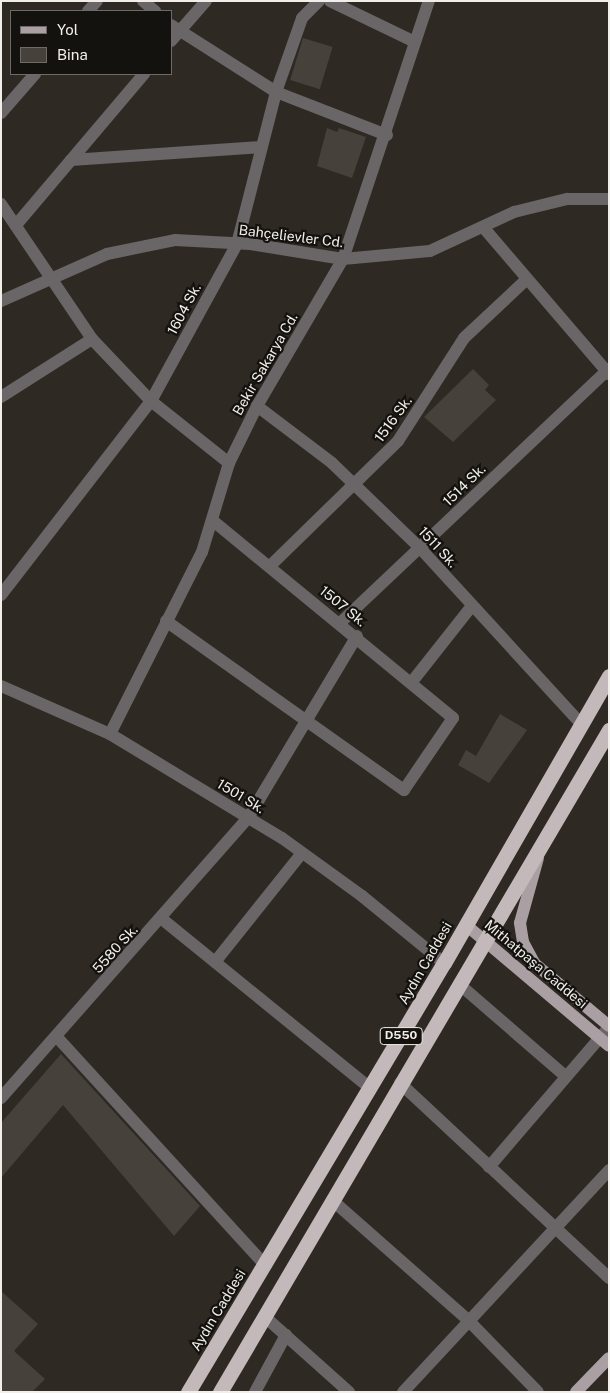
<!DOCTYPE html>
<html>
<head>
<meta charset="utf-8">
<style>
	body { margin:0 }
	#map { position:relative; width:610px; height:1393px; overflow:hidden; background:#2e2922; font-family:"Public Sans",sans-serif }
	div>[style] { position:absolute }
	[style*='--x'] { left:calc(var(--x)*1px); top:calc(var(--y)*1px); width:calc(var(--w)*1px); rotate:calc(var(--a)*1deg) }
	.building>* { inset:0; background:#46413a; transform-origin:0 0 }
	.minor>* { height:12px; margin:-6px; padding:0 6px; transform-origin:6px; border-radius:6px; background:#6a6567 }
	.major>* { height:12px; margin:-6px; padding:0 6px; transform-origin:6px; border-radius:6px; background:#aaa0a3 }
	.highway>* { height:15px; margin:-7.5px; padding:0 7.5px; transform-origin:7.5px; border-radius:7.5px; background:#c3b8ba }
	span { translate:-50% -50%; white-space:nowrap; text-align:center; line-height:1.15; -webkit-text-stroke:4.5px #14120f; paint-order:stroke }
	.shield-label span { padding:1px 4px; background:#14120f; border:1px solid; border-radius:4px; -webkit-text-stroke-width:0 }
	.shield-label { font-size:12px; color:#f2efea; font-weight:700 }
	.street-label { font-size:14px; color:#f2efea }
	.frame { position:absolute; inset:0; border:2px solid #f2efea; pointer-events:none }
	.legend { position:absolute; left:10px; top:10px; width:162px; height:65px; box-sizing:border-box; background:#14120f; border:1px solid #6d6a67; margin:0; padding:6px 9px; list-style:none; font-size:15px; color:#f2efea }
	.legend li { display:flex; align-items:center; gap:10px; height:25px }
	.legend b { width:25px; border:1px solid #6d6a67 }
</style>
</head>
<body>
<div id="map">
	<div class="building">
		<div style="left:303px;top:38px;width:31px;height:44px;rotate:17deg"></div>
		<div style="clip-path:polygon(327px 128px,337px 132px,339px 128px,366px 137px,352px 178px,317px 166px)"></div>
		<div style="clip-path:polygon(473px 369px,489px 385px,485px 390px,496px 400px,453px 442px,424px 417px)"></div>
		<div style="clip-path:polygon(500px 714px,527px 730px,489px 783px,458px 765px,466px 750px,476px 756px)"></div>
		<div style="clip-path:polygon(61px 1054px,200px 1206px,174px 1236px,63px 1105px,1px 1178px,1px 1123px)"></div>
		<div style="clip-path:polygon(1px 1291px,38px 1324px,14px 1351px,45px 1379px,32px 1392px,1px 1392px)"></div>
	</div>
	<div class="minor">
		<div style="--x:143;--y:1;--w:16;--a:40"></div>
		<div style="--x:330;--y:1;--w:94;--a:25.8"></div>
		<div style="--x:88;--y:11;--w:13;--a:-48"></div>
		<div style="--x:171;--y:25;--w:125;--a:32.5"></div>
		<div style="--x:276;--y:92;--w:119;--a:21.2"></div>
		<div style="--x:171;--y:41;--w:53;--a:-48.8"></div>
		<div style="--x:1;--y:113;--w:52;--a:-48.9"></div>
		<div style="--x:71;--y:160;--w:191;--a:-3.9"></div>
		<div style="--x:1;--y:204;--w:163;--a:56"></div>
		<div style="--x:92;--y:339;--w:86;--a:46.4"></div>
		<div style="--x:151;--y:401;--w:100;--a:38.5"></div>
		<div style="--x:16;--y:225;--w:198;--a:-49.7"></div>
		<div style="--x:483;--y:227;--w:194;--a:49.4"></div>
		<div style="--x:1;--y:301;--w:116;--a:-23.9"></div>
		<div style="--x:107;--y:254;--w:69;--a:-11.6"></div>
		<div style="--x:175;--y:240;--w:75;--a:3.1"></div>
		<div style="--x:250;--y:244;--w:94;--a:9.2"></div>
		<div style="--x:343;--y:259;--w:87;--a:-5.3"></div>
		<div style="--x:430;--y:251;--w:93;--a:-24.9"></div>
		<div style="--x:514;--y:212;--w:55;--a:-13.8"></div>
		<div style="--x:567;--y:199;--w:42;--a:0"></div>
		<div style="--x:1;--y:397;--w:108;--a:-32.5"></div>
		<div style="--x:257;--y:406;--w:94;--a:37.2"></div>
		<div style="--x:332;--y:463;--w:122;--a:44"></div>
		<div style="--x:420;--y:548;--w:239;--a:47.5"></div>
		<div style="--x:270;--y:566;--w:179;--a:-44.3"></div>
		<div style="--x:398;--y:441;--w:122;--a:-57.3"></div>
		<div style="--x:464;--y:338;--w:86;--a:-43.1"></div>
		<div style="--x:1;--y:595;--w:245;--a:-52.3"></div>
		<div style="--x:151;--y:401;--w:179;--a:-61.3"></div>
		<div style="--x:237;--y:244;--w:157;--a:-75.6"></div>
		<div style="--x:276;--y:92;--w:78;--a:-70.6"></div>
		<div style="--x:302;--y:18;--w:24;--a:-45"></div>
		<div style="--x:166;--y:621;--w:292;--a:35.4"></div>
		<div style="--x:404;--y:790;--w:87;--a:-55.8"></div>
		<div style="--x:453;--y:718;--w:312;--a:-140.6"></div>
		<div style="--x:340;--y:623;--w:370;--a:-43.4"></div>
		<div style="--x:411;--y:683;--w:97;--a:-51.7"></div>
		<div style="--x:1;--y:686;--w:119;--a:23.8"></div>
		<div style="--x:110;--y:734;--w:201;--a:31.2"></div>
		<div style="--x:282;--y:838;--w:99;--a:35.9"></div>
		<div style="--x:362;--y:896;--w:106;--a:39.3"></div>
		<div style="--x:110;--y:734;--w:204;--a:-63.2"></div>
		<div style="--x:202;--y:552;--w:93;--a:-73.1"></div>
		<div style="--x:229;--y:463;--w:64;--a:-63.8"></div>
		<div style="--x:257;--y:406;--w:170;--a:-59.7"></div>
		<div style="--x:343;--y:259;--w:272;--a:-71.6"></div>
		<div style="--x:162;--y:919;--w:268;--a:39.1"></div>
		<div style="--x:215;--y:962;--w:139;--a:-51.4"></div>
		<div style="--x:459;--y:984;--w:139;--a:40.9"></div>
		<div style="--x:56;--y:1036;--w:309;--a:47.6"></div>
		<div style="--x:400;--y:1083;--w:286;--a:43"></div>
		<div style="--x:1;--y:1098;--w:373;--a:-48.6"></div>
		<div style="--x:248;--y:818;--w:212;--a:-59.1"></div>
		<div style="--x:489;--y:1167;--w:184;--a:-49.4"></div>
		<div style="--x:332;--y:1200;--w:181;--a:41.4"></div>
		<div style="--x:468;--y:1320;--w:100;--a:45.8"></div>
		<div style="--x:264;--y:1316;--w:114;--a:41.8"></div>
		<div style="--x:255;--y:1392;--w:65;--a:-61.5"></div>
		<div style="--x:403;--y:1392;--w:303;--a:-47.1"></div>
	</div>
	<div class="major">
		<div style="--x:538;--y:858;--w:67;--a:105.5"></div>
		<div style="--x:520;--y:923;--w:19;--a:81"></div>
		<div style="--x:523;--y:942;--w:24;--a:62"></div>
		<div style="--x:534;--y:963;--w:98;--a:40"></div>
		<div style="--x:466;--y:925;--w:187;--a:40.2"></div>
		<div style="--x:576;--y:1392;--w:47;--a:-45.9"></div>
	</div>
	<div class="highway">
		<div style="--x:188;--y:1392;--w:500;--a:-59.2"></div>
		<div style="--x:444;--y:963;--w:331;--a:-60.1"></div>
		<div style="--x:220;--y:1392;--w:768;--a:-59.56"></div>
	</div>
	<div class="shield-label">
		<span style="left:401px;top:1036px">D550</span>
	</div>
	<div class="street-label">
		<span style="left:291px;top:236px;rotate:7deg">Bahçelievler Cd.</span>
		<span style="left:184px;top:309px;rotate:-62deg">1604 Sk.</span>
		<span style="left:265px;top:364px;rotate:-60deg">Bekir Sakarya Cd.</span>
		<span style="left:393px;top:419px;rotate:-54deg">1516 Sk.</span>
		<span style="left:464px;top:485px;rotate:-44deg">1514 Sk.</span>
		<span style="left:438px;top:547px;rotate:47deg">1511 Sk.</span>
		<span style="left:343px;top:606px;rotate:39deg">1507 Sk.</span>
		<span style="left:241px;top:796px;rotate:31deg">1501 Sk.</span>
		<span style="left:115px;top:949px;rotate:-48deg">5580 Sk.</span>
		<span style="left:425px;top:963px;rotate:-60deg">Aydın Caddesi</span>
		<span style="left:536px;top:964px;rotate:40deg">Mithatpaşa Caddesi</span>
		<span style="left:218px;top:1310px;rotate:-59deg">Aydın Caddesi</span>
	</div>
	<div class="frame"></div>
	<ul class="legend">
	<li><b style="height:6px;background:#aaa0a3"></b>Yol</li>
	<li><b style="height:14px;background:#46413a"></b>Bina</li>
	</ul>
</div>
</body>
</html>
